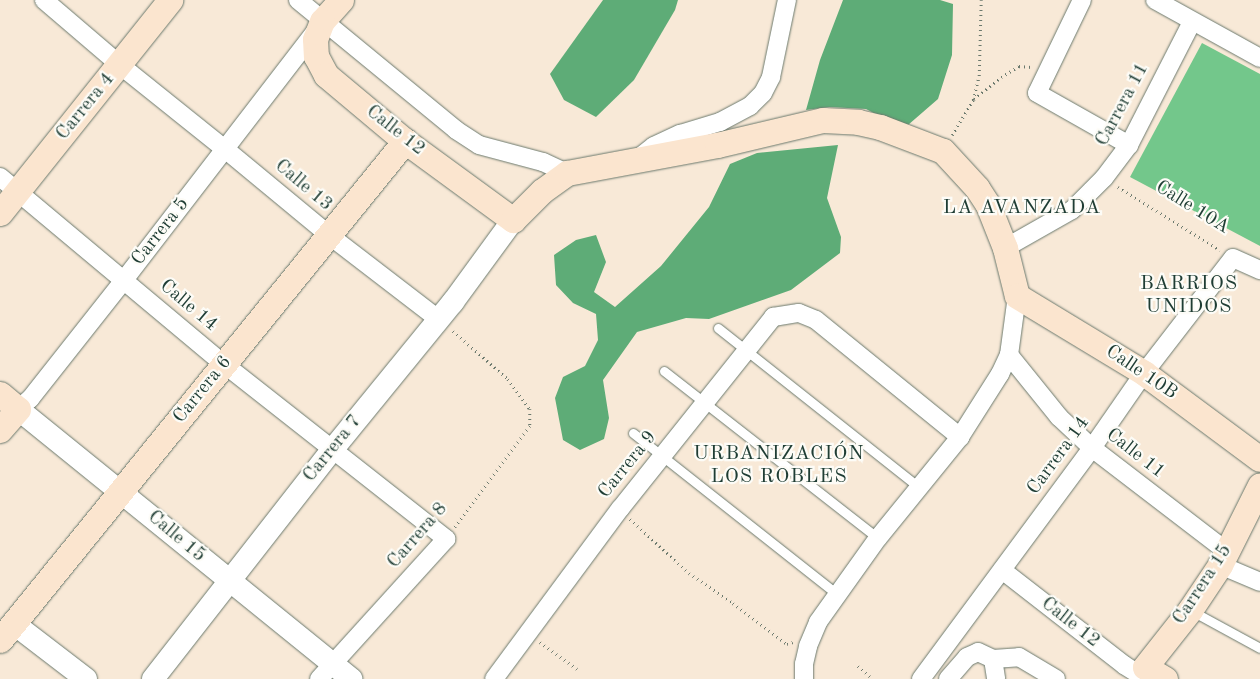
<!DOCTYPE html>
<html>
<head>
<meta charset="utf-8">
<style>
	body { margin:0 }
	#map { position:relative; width:1260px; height:679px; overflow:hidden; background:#f8e9d7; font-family:"Old Standard TT",serif }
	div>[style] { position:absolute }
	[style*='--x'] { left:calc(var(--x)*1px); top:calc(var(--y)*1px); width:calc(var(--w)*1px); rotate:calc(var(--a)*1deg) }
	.green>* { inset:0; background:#73c78b }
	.forest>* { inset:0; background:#5eac77 }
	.path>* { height:2.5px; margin-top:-1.25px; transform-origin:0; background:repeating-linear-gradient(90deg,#6b796d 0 1px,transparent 0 5px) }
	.roads { filter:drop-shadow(0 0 1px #6b796d) drop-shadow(0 0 1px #6b796d) }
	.service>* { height:9px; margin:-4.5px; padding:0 4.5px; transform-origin:4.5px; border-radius:4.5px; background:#fff }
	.minor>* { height:18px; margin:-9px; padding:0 9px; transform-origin:9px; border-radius:9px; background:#fff }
	.tertiary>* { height:22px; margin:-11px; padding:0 11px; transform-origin:11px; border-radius:11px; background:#fff }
	.secondary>* { height:25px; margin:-12.5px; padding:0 12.5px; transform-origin:12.5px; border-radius:12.5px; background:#fbe5cf }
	span { translate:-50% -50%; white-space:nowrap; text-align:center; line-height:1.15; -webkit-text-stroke:4.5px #fdfcf7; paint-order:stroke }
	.street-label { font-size:19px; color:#1f3d34 }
	.neighbourhood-label { font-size:20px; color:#1f3d34; letter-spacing:1px }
</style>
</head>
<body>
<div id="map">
	<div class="green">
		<div style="clip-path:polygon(1202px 43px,1260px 74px,1260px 246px,1130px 177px)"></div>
	</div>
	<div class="forest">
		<div style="clip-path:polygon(603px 0,678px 0,675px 10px,634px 80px,596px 117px,564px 100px,550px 74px)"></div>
		<div style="clip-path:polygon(843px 0,940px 0,953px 4px,952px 55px,938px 99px,908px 125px,889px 121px,866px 109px,829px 107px,806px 110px,820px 60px)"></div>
		<div style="clip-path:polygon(838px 145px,827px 198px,841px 237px,840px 253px,791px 290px,709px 319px,686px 318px,637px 332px,603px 380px,609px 418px,604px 439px,580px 450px,563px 440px,555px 398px,563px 377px,585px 366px,598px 340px,596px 314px,573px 303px,556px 285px,554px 255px,576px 240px,596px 235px,606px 262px,594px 292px,615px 307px,661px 266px,709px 207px,730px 164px,757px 153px)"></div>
	</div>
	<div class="path">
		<div style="--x:974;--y:99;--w:35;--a:-39"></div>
		<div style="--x:1001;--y:77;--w:21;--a:-31"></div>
		<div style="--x:1019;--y:66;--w:13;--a:4"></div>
		<div style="--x:952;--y:135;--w:41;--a:-59"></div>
		<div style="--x:973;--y:100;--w:25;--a:-76"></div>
		<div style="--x:979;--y:76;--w:76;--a:-88.5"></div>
		<div style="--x:1118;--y:187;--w:120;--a:31.7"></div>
		<div style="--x:453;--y:331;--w:73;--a:41.1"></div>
		<div style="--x:508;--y:379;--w:37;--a:54"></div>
		<div style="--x:530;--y:409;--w:17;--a:90"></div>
		<div style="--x:530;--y:426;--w:126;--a:126.6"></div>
		<div style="--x:630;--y:519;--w:80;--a:42.5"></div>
		<div style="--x:689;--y:573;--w:53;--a:34.3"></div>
		<div style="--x:733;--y:603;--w:68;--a:37.2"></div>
		<div style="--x:787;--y:644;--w:6;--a:-18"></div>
		<div style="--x:540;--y:642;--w:46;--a:36.1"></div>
		<div style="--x:858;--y:666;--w:20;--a:41"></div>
	</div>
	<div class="roads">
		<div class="service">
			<div style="--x:718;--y:328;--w:258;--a:38.4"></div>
			<div style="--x:664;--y:371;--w:271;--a:38"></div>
			<div style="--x:633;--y:433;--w:260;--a:38.3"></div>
			<div style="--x:1192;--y:611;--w:77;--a:28.6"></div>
		</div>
		<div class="minor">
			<div style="--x:44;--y:0;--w:100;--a:40.5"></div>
			<div style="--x:120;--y:65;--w:134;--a:38.7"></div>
			<div style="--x:225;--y:149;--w:135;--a:39.6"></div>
			<div style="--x:329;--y:235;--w:138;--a:37.6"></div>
			<div style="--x:298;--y:0;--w:205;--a:39.4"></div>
			<div style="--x:456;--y:130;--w:27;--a:33"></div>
			<div style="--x:479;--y:145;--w:66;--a:14.9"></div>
			<div style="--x:543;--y:162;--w:26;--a:25"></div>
			<div style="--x:1082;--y:0;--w:103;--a:115.8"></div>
			<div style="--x:1037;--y:93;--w:106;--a:29.5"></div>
			<div style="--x:1155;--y:0;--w:120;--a:28.9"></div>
			<div style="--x:641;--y:156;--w:16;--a:-38"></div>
			<div style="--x:654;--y:146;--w:29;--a:-25"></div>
			<div style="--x:680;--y:134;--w:42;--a:-16.7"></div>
			<div style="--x:720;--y:122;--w:34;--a:-28"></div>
			<div style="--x:750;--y:106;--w:18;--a:-45"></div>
			<div style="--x:763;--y:93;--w:18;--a:-63"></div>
			<div style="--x:771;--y:77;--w:79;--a:-78.3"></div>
			<div style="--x:0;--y:177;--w:292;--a:39.9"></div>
			<div style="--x:224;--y:364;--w:283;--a:38.2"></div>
			<div style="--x:446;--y:539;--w:189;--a:132.2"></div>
			<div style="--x:1005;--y:248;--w:77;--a:-29.6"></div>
			<div style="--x:1072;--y:210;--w:45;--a:-45"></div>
			<div style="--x:1104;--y:178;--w:41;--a:-52.9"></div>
			<div style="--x:1129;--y:145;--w:138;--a:-62.9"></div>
			<div style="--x:1009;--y:355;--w:80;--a:51.1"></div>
			<div style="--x:1059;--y:417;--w:45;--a:43.2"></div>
			<div style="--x:1092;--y:448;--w:169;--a:37.5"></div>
			<div style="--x:18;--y:409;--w:16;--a:-40"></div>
			<div style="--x:30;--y:399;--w:152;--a:-51.7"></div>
			<div style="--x:124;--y:280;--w:317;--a:-52.4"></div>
			<div style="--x:1220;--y:565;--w:43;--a:23"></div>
			<div style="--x:1002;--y:570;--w:155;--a:37.9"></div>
			<div style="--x:1124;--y:665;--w:19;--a:32"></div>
			<div style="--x:993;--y:659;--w:20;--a:81"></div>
			<div style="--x:494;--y:679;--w:212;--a:-53.5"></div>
			<div style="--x:620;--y:509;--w:246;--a:-51.4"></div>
			<div style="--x:773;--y:317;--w:26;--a:-9"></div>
			<div style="--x:799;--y:313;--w:18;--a:22"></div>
			<div style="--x:816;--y:320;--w:186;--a:39.1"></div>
			<div style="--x:804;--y:679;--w:15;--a:-90"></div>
			<div style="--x:804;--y:664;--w:18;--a:-77"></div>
			<div style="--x:808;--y:646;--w:26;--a:-67"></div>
			<div style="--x:818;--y:622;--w:103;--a:-54.5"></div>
			<div style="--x:878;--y:538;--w:130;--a:-50.9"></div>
			<div style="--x:960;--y:437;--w:75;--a:-57.6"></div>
			<div style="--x:1000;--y:374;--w:21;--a:-65"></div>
			<div style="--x:1009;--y:355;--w:60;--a:-82.3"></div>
			<div style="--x:921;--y:679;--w:287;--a:-53.5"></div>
			<div style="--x:1092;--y:448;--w:91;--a:-55.3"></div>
			<div style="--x:1144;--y:373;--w:145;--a:-52.3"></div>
			<div style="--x:1233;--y:258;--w:30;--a:24"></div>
			<div style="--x:948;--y:679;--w:29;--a:-49"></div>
			<div style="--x:967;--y:657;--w:12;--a:-24"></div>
			<div style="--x:978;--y:652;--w:17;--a:25"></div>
			<div style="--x:993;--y:659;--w:26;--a:-4"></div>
			<div style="--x:1019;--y:657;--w:43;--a:30.7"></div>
		</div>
		<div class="tertiary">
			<div style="--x:18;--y:409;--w:429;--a:39"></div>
			<div style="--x:13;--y:623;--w:92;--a:37.5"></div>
			<div style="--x:153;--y:679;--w:292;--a:-52"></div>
			<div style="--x:333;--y:449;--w:190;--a:-50.8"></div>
			<div style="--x:453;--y:302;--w:102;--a:-53.8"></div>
		</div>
		<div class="secondary">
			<div style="--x:341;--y:0;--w:28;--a:132"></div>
			<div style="--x:322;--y:21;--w:19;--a:111"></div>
			<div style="--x:315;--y:39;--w:17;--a:87"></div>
			<div style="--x:316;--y:56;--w:21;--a:62"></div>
			<div style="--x:326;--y:75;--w:103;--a:39.9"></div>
			<div style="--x:405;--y:141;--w:134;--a:36.2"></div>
			<div style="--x:513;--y:220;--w:41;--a:-45"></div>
			<div style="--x:542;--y:191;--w:31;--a:-36"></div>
			<div style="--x:567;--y:173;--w:153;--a:-10.6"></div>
			<div style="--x:717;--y:145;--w:109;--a:-13.3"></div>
			<div style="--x:823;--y:120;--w:35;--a:3"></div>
			<div style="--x:858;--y:122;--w:23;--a:13"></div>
			<div style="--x:880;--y:127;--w:67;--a:20.9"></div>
			<div style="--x:943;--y:151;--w:50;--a:47.4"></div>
			<div style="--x:977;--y:188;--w:20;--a:57"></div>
			<div style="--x:988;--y:205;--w:46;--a:68.4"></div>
			<div style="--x:1005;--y:248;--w:49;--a:76"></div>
			<div style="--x:1017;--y:296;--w:149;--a:31.2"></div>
			<div style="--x:1144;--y:373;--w:144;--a:36.6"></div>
			<div style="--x:0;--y:213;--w:273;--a:-51.4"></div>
			<div style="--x:0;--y:394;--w:23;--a:40"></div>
			<div style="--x:18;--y:409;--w:28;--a:131"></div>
			<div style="--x:0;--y:640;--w:643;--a:-50.94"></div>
			<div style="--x:1165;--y:679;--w:23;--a:-149"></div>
			<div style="--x:1145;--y:667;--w:73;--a:-51.7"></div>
			<div style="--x:1190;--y:610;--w:54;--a:-56.3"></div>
			<div style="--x:1220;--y:565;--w:89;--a:-63.4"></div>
		</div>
	</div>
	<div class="street-label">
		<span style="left:1123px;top:105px;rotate:-62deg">Carrera 11</span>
		<span style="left:86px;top:107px;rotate:-51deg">Carrera 4</span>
		<span style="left:395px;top:131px;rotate:38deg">Calle 12</span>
		<span style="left:303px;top:186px;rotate:40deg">Calle 13</span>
		<span style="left:1192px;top:208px;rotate:32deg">Calle 10A</span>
		<span style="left:161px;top:232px;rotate:-52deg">Carrera 5</span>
		<span style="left:188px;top:306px;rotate:40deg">Calle 14</span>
		<span style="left:1141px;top:373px;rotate:34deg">Calle 10B</span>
		<span style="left:203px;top:390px;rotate:-51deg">Carrera 6</span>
		<span style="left:333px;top:449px;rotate:-51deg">Carrera 7</span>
		<span style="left:1135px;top:454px;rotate:38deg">Calle 11</span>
		<span style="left:1059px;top:456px;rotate:-54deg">Carrera 14</span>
		<span style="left:628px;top:465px;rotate:-51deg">Carrera 9</span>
		<span style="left:418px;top:536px;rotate:-49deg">Carrera 8</span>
		<span style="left:176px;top:537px;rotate:40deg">Calle 15</span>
		<span style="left:1203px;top:585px;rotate:-57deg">Carrera 15</span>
		<span style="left:1070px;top:623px;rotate:38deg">Calle 12</span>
	</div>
	<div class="neighbourhood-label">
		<span style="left:1022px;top:208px">LA AVANZADA</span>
		<span style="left:1189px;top:296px">BARRIOS<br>UNIDOS</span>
		<span style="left:779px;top:466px">URBANIZACIÓN<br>LOS ROBLES</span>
	</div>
</div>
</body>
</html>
